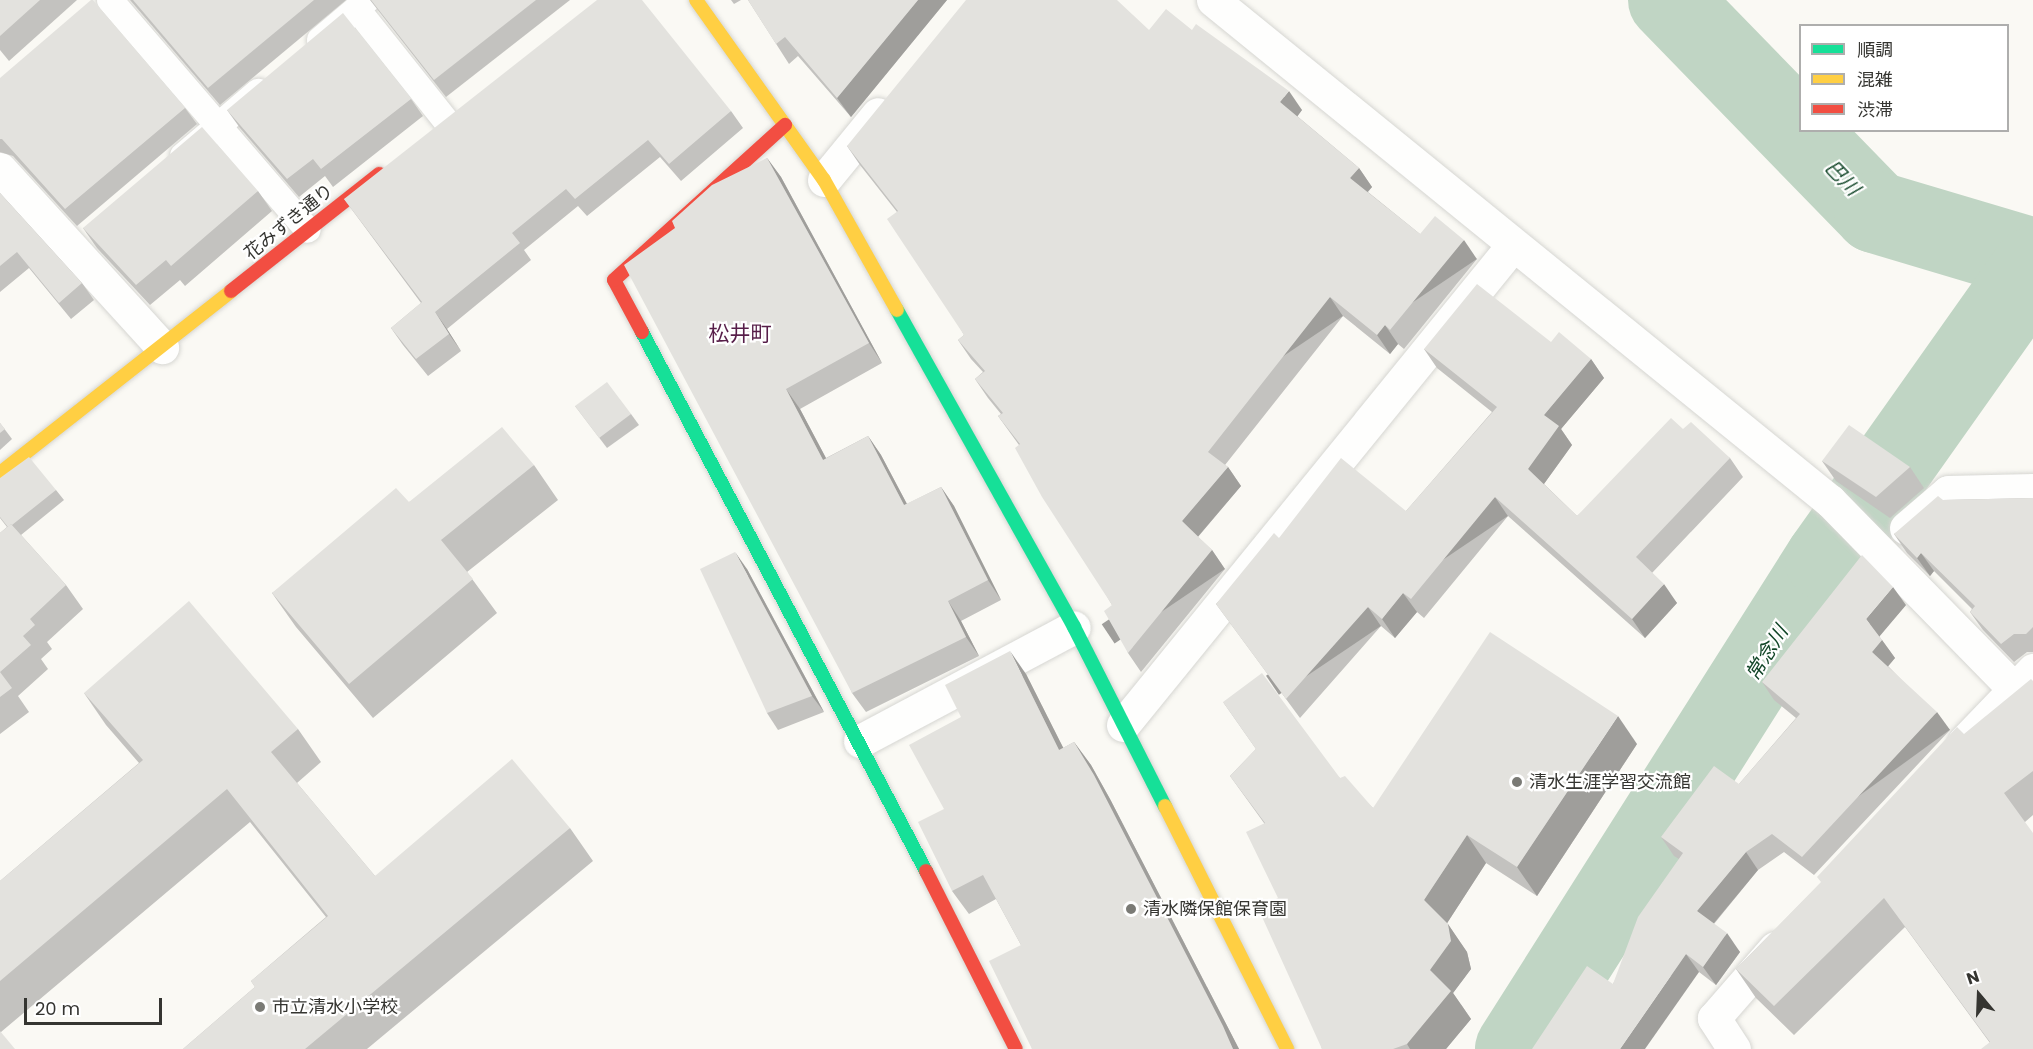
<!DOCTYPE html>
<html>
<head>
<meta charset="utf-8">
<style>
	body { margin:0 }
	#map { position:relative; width:2033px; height:1049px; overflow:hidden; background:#faf9f4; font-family:Poppins,"Noto Sans JP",sans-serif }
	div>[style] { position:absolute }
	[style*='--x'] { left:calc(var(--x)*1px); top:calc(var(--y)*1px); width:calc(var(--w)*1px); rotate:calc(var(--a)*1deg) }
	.river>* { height:82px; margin:-41px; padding:0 41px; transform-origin:41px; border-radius:41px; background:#c0d5c4 }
	.roads { filter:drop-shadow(0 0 2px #d6d6d2) drop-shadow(0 0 2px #d6d6d2) }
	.lane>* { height:26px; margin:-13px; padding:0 13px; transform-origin:13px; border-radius:13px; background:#fefefd }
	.street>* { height:33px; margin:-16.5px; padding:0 16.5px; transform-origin:16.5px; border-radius:16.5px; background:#fefefd }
	.fast>* { height:14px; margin:-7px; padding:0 7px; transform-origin:7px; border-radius:7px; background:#16e098 }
	.slow>* { height:14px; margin:-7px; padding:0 7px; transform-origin:7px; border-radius:7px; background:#ffcf43 }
	.jam>* { height:14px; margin:-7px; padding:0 7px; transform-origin:7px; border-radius:7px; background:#f24e42 }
	.wall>* { inset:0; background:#c3c2bf }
	.shaded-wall>* { inset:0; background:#9f9e9b; transform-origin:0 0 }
	.building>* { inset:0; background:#e3e2de; transform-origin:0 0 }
	.dots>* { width:16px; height:16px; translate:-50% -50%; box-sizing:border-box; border:3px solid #fff; border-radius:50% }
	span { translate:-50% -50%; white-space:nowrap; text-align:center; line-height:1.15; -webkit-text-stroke:4.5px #fff; paint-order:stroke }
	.street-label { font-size:18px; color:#353531 }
	.poi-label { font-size:18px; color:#353531 }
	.left { translate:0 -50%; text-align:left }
	.water-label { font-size:20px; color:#124628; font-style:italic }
	.quarter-label { font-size:21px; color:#571e49 }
	.legend { position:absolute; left:1799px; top:24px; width:210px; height:108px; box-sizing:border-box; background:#fff; border:2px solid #aeaead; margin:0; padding:8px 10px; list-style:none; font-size:18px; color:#353531 }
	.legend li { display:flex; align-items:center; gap:12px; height:30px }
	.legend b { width:30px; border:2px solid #aeaead }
	.north { position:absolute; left:1949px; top:965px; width:60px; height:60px; -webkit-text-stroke:4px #fff; paint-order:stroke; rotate:341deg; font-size:16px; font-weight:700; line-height:24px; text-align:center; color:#353531 }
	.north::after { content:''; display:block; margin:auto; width:21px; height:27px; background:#353531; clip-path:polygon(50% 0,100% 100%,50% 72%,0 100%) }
	.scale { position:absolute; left:24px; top:998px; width:138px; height:27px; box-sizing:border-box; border:3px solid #353531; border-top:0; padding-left:8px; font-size:18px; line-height:21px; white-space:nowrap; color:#353531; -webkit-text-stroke:4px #fff; paint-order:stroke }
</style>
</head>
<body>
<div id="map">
	<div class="river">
		<div style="--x:1669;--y:0;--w:296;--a:45.8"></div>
		<div style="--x:1875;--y:212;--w:165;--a:16.6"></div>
		<div style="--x:1516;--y:1049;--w:579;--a:-57.63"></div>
		<div style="--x:1826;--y:560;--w:358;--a:-54.7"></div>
	</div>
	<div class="roads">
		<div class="lane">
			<div style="--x:110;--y:0;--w:303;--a:49.3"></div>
			<div style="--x:357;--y:9;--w:143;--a:51.5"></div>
			<div style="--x:320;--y:40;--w:62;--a:-40.4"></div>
			<div style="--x:183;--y:156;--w:99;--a:-40.5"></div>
		</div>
		<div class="street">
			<div style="--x:1213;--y:0;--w:795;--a:39.08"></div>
			<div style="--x:1830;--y:501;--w:263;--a:45.6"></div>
			<div style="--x:0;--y:169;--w:241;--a:47.7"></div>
			<div style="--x:824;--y:180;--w:85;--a:-50.7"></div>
			<div style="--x:1906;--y:528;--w:55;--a:-40.6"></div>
			<div style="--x:1948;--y:492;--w:85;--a:-1.3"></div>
			<div style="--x:1123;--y:725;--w:618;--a:-50.91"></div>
			<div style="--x:860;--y:741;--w:242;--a:-28"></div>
			<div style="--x:1964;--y:742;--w:100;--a:-46.2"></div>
			<div style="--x:1734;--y:1049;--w:37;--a:-123"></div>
			<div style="--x:1714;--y:1018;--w:93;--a:-48.9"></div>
		</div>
		<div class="fast">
			<div style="--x:897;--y:310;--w:363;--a:60.8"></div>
			<div style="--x:1074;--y:627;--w:201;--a:63.1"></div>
			<div style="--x:642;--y:332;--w:609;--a:62.22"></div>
		</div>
		<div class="slow">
			<div style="--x:696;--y:0;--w:221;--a:54.6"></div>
			<div style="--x:824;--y:180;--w:149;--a:60.7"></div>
			<div style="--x:0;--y:473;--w:294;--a:-38.2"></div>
			<div style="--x:1165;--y:806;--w:272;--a:63.3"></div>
		</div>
		<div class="jam">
			<div style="--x:231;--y:291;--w:189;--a:-38.3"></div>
			<div style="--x:642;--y:332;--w:59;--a:-118.3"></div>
			<div style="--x:614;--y:280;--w:231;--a:-42.2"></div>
			<div style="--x:926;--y:871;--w:199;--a:63.2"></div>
		</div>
	</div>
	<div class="wall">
		<div style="clip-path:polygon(0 0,77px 0,9px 61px,0 50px)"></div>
		<div style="clip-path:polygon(130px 0,346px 0,220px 105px)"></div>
		<div style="clip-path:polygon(370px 0,570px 0,446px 97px)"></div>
		<div style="clip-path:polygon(731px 0,741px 0,734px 4px)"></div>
		<div style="clip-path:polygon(748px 0,947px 0,851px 117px,798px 56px,789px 64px)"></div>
		<div style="clip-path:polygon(1149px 30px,1192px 30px,1302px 110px,1297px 116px,1359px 168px,1372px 187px,1368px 192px,1420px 234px,1477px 259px,1404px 349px,1398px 344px,1390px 354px,1343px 316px,1225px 465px,1228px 467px,1241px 486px,1198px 537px,1212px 550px,1225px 569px,1141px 672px,1128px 653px,1112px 605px,1019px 445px,998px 416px,1001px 414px,988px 398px,975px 379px,983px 372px,971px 359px,958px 340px,964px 335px,897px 212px,860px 165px,847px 146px)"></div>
		<div style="clip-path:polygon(0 78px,185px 108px,197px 124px,77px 226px,13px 156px,0 152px)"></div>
		<div style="clip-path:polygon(411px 99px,423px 116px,333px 187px,325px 176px,299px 197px,240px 128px,227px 110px)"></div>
		<div style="clip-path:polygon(731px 111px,743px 128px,681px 181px,660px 157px,587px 216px,578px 206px,524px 250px,531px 260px,447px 329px,461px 351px,428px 376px,403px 345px,391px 328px,421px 303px,344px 199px)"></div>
		<div style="clip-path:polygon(767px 158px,781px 177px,882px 363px,800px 409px,826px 458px,868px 436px,881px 455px,907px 504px,941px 487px,954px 506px,1001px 600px,961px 621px,979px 656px,866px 712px,852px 693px,675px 228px)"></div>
		<div style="clip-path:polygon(258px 191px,272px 211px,185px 286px,180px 280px,150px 305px,97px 248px,83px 228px)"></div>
		<div style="clip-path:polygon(0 193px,82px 283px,94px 300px,71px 319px,29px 268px,0 292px)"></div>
		<div style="clip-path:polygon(1551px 342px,1591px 359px,1604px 378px,1561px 429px,1572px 445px,1544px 484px,1577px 516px,1683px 429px,1730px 458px,1743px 477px,1652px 573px,1677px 603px,1645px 638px,1508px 516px,1424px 618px,1417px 612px,1395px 638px,1381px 626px,1300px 718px,1216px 604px,1279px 538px,1406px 511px,1492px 412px,1437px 368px,1424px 349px)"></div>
		<div style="clip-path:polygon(575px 406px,631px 414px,639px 425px,607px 448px)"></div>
		<div style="clip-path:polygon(0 423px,12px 439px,0 450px)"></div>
		<div style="clip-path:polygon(1822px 461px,1910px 467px,1924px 488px,1890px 518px,1836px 481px)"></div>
		<div style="clip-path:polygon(534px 465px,558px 500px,467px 572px,497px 613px,373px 718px,296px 627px,272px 593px,409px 502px)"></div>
		<div style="clip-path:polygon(0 478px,56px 490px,64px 500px,21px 535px,66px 585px,83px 609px,47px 642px,52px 649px,41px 659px,48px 669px,18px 696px,29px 712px,0 734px,0 533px,7px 527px,0 518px)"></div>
		<div style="clip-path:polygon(2033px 498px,2033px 652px,2027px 652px,2014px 662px,1983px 630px,1970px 612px,1972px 609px,1934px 571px,1930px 576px,1907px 553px,1894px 534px,1943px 500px)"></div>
		<div style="clip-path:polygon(747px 569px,824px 712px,778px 730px,767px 713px)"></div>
		<div style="clip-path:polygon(1906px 605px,1879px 636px,1895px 658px,1888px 666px,1950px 730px,1814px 875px,1784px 852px,1758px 870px,1714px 924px,1740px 952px,1716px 985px,1699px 972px,1613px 984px,1679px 859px,1674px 856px,1661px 837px,1739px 784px,1796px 718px,1774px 700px,1762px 682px)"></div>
		<div style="clip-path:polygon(1026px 674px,1063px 748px,1074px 742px,1091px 765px,1110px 799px,1239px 1049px,1032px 1049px,1021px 945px,996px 899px,969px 914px,952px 891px,961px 717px)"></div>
		<div style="clip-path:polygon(2033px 681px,2033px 815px,2025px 822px,1990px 1043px,1905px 927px,1794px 1035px,1756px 998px,1736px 969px,1821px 883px)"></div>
		<div style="clip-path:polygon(84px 693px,298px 729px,321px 762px,297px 783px,375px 876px,570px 828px,593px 861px,367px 1049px,183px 1049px,255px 987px,251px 981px,326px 917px,250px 822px,1px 1032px,0 1049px,0 881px,139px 763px,106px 725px)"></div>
		<div style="clip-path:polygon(1223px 702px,1340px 778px,1373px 808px,1637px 744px,1537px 896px,1486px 863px,1447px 923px,1467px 952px,1471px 969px,1453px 993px,1471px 1019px,1446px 1049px,1322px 1049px,1264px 823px,1230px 776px,1256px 749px)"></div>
	</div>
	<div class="shaded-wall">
		<div style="clip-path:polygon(918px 0,947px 0,851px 117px,837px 98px)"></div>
		<div style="clip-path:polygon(1289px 91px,1302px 110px,1294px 121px,1280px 102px)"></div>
		<div style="clip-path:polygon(767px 158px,781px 177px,882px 363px,869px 343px)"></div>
		<div style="clip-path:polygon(1359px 168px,1372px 187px,1363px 197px,1350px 178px)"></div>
		<div style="left:1464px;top:240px;width:23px;height:117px;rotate:56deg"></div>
		<div style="left:1330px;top:297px;width:23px;height:197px;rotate:56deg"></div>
		<div style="clip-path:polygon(435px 312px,447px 329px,461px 351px,449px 334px)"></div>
		<div style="clip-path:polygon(1385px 325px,1398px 344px,1390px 354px,1377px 335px)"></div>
		<div style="clip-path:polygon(1591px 359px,1604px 378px,1561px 429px,1572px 445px,1541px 488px,1528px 469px,1544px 415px)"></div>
		<div style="clip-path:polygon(786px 389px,800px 409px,837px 479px,823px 460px)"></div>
		<div style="clip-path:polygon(868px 436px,881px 455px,918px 525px,904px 505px)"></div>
		<div style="clip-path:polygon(1228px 467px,1241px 486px,1195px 540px,1182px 521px)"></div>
		<div style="clip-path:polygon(941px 487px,954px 506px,1001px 600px,988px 580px)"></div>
		<div style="left:1495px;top:497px;width:23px;height:132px;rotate:56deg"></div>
		<div style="left:1212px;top:550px;width:23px;height:133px;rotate:56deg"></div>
		<div style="clip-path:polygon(735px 552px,747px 569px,824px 712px,812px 696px)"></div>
		<div style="clip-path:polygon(1921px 553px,1934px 571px,1930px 576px,1917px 558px)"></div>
		<div style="clip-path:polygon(1664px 584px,1677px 603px,1645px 638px,1632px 619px)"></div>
		<div style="clip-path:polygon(1893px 587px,1906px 605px,1879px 637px,1866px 619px)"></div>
		<div style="clip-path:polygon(1403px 593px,1417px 612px,1395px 638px,1382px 619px)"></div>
		<div style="clip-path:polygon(948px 601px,961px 621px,979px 656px,966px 637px)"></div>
		<div style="left:1368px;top:607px;width:23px;height:123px;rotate:56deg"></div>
		<div style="clip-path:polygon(1882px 640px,1895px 658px,1885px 670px,1872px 652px)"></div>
		<div style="clip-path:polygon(1010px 651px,1026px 674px,1076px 773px,1059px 750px)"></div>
		<div style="left:1937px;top:712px;width:22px;height:198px;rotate:54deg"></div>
		<div style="clip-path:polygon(1618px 716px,1637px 744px,1537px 896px,1517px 867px)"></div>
		<div style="clip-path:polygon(1074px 742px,1091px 765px,1110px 799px,1239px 1049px,1233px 1049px)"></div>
		<div style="clip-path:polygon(1467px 835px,1486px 863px,1444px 928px,1424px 900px)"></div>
		<div style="clip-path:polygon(1746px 852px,1758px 870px,1709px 929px,1697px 911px)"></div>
		<div style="clip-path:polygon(1448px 924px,1467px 952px,1471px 969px,1453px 993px,1471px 1019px,1446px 1049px,1410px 1049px,1407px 1044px,1430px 970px)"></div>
		<div style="clip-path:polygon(1727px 933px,1740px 952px,1716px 985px,1703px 967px)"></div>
		<div style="clip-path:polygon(1686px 954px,1699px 972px,1645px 1049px,1620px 1049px)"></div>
	</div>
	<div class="building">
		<div style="clip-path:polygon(0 0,40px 0,0 36px)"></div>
		<div style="clip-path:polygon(91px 0,93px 0,185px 108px,65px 209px,2px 139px,0 139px,0 78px)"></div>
		<div style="clip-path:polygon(133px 0,314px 0,208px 88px)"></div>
		<div style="clip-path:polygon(371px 0,536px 0,434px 80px)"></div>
		<div style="clip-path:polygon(597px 0,642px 0,731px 111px,669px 164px,648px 140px,575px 199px,566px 189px,512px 233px,520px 243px,435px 312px,449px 334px,416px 359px,391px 328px,422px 302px,344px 199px)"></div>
		<div style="clip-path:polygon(748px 0,918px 0,837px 98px,785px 37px,776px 44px)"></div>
		<div style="clip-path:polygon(966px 0,1117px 0,1149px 30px,1166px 9px,1192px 30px,1196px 24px,1289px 91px,1280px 102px,1359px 168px,1350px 178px,1420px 234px,1435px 216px,1464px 240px,1390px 330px,1385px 325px,1377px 335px,1330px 297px,1208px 452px,1228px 467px,1182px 521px,1212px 550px,1128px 653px,1104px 611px,1112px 605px,1042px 497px,1015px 448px,1020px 444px,998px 416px,1003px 413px,975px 379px,985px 371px,958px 340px,964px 335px,887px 219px,898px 211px,847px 146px)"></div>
		<div style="clip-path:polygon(343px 13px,411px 99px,321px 169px,313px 159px,287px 179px,227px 110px)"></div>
		<div style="clip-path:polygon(202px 127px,258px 191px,171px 266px,166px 260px,136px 285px,83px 228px)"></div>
		<div style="clip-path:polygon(767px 158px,869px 343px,786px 389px,823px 460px,868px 436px,904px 505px,941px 487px,988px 580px,948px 601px,966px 637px,852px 693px,624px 265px,675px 228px,672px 221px,712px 185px)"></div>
		<div style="clip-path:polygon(0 193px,82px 283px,59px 303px,17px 252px,0 266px)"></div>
		<div style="clip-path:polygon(1477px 284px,1551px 342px,1559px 332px,1591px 359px,1544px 415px,1559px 426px,1528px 469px,1577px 516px,1671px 418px,1683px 429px,1691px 422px,1730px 458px,1636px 557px,1664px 584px,1632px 619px,1495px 497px,1411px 599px,1403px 593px,1382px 619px,1368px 607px,1286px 699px,1216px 604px,1274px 533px,1279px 538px,1341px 458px,1406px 511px,1497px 407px,1424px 349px)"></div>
		<div style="left:607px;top:382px;width:40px;height:40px;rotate:53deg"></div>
		<div style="clip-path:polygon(0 423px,5px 429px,0 433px)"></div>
		<div style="clip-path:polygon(1849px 425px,1910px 467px,1876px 497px,1822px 461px)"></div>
		<div style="clip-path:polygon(502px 427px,534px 465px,441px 540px,473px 579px,349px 684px,272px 593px,396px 488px,409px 502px)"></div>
		<div style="clip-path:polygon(29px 457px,56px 490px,12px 525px,11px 524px,8px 527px,0 517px,0 478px)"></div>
		<div style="clip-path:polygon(1938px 496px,1943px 500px,2033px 498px,2033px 627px,2026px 634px,2014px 634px,2001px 644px,1970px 612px,1975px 606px,1921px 553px,1917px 558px,1894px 534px)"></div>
		<div style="clip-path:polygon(11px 524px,66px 585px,30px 619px,35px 625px,23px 636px,31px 645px,0 672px,12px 688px,0 697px,0 533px)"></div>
		<div style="clip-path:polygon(735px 552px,812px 696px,767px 713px,700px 569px)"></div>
		<div style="clip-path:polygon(1862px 555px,1893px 587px,1866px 619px,1882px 640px,1872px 652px,1937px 712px,1802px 857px,1772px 834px,1746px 852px,1697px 911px,1727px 933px,1703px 967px,1686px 954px,1620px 1049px,1532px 1049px,1587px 966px,1613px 984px,1638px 917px,1683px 853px,1661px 837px,1714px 766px,1739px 784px,1800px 714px,1762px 682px)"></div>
		<div style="clip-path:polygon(189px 601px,298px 729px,271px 752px,375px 876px,512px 759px,570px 828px,305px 1049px,183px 1049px,255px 987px,251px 981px,328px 916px,227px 789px,0 981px,0 881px,143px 760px,84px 693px)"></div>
		<div style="clip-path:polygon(1490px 632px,1618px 716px,1517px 867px,1467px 835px,1424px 900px,1448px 924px,1451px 941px,1430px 970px,1451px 991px,1407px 1044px,1393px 1049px,1322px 1049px,1258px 908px,1278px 898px,1246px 832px,1265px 823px,1230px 776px,1256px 749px,1223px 702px,1262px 673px,1340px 778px,1345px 776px,1373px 808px)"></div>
		<div style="clip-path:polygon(1010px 651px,1059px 750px,1074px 742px,1094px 775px,1223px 1026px,1233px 1049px,1032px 1049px,989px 961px,1021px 945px,983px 875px,952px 891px,918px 822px,944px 809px,909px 745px,961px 717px,945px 685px)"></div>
		<div style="clip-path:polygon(2031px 679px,2033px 681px,2033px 771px,2004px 793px,2033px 833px,2033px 1049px,1981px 1049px,1990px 1042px,1884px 898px,1774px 1006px,1736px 969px,1821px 882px,1817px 877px,1957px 727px,1964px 734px)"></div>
		<div style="clip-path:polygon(0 1031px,15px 1049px,0 1049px)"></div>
	</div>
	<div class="dots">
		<div style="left:1517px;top:782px;background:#7a7a75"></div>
		<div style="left:1131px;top:909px;background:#7a7a75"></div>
		<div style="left:260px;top:1007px;background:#7a7a75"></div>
	</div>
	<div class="street-label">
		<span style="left:289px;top:222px;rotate:-39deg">花みずき通り</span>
	</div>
	<div class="poi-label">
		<span class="left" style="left:1529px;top:782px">清水生涯学習交流館</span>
		<span class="left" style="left:1143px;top:909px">清水隣保館保育園</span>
		<span class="left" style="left:272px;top:1007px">市立清水小学校</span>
	</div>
	<div class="water-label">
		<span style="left:1842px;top:178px;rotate:46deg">巴川</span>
		<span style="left:1767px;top:653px;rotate:-58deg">常念川</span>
	</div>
	<div class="quarter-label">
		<span style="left:740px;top:334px">松井町</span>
	</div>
	<ul class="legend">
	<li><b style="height:8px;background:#16e098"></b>順調</li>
	<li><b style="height:8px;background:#ffcf43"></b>混雑</li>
	<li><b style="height:8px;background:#f24e42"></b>渋滞</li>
	</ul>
	<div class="north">N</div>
	<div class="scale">20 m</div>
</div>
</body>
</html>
